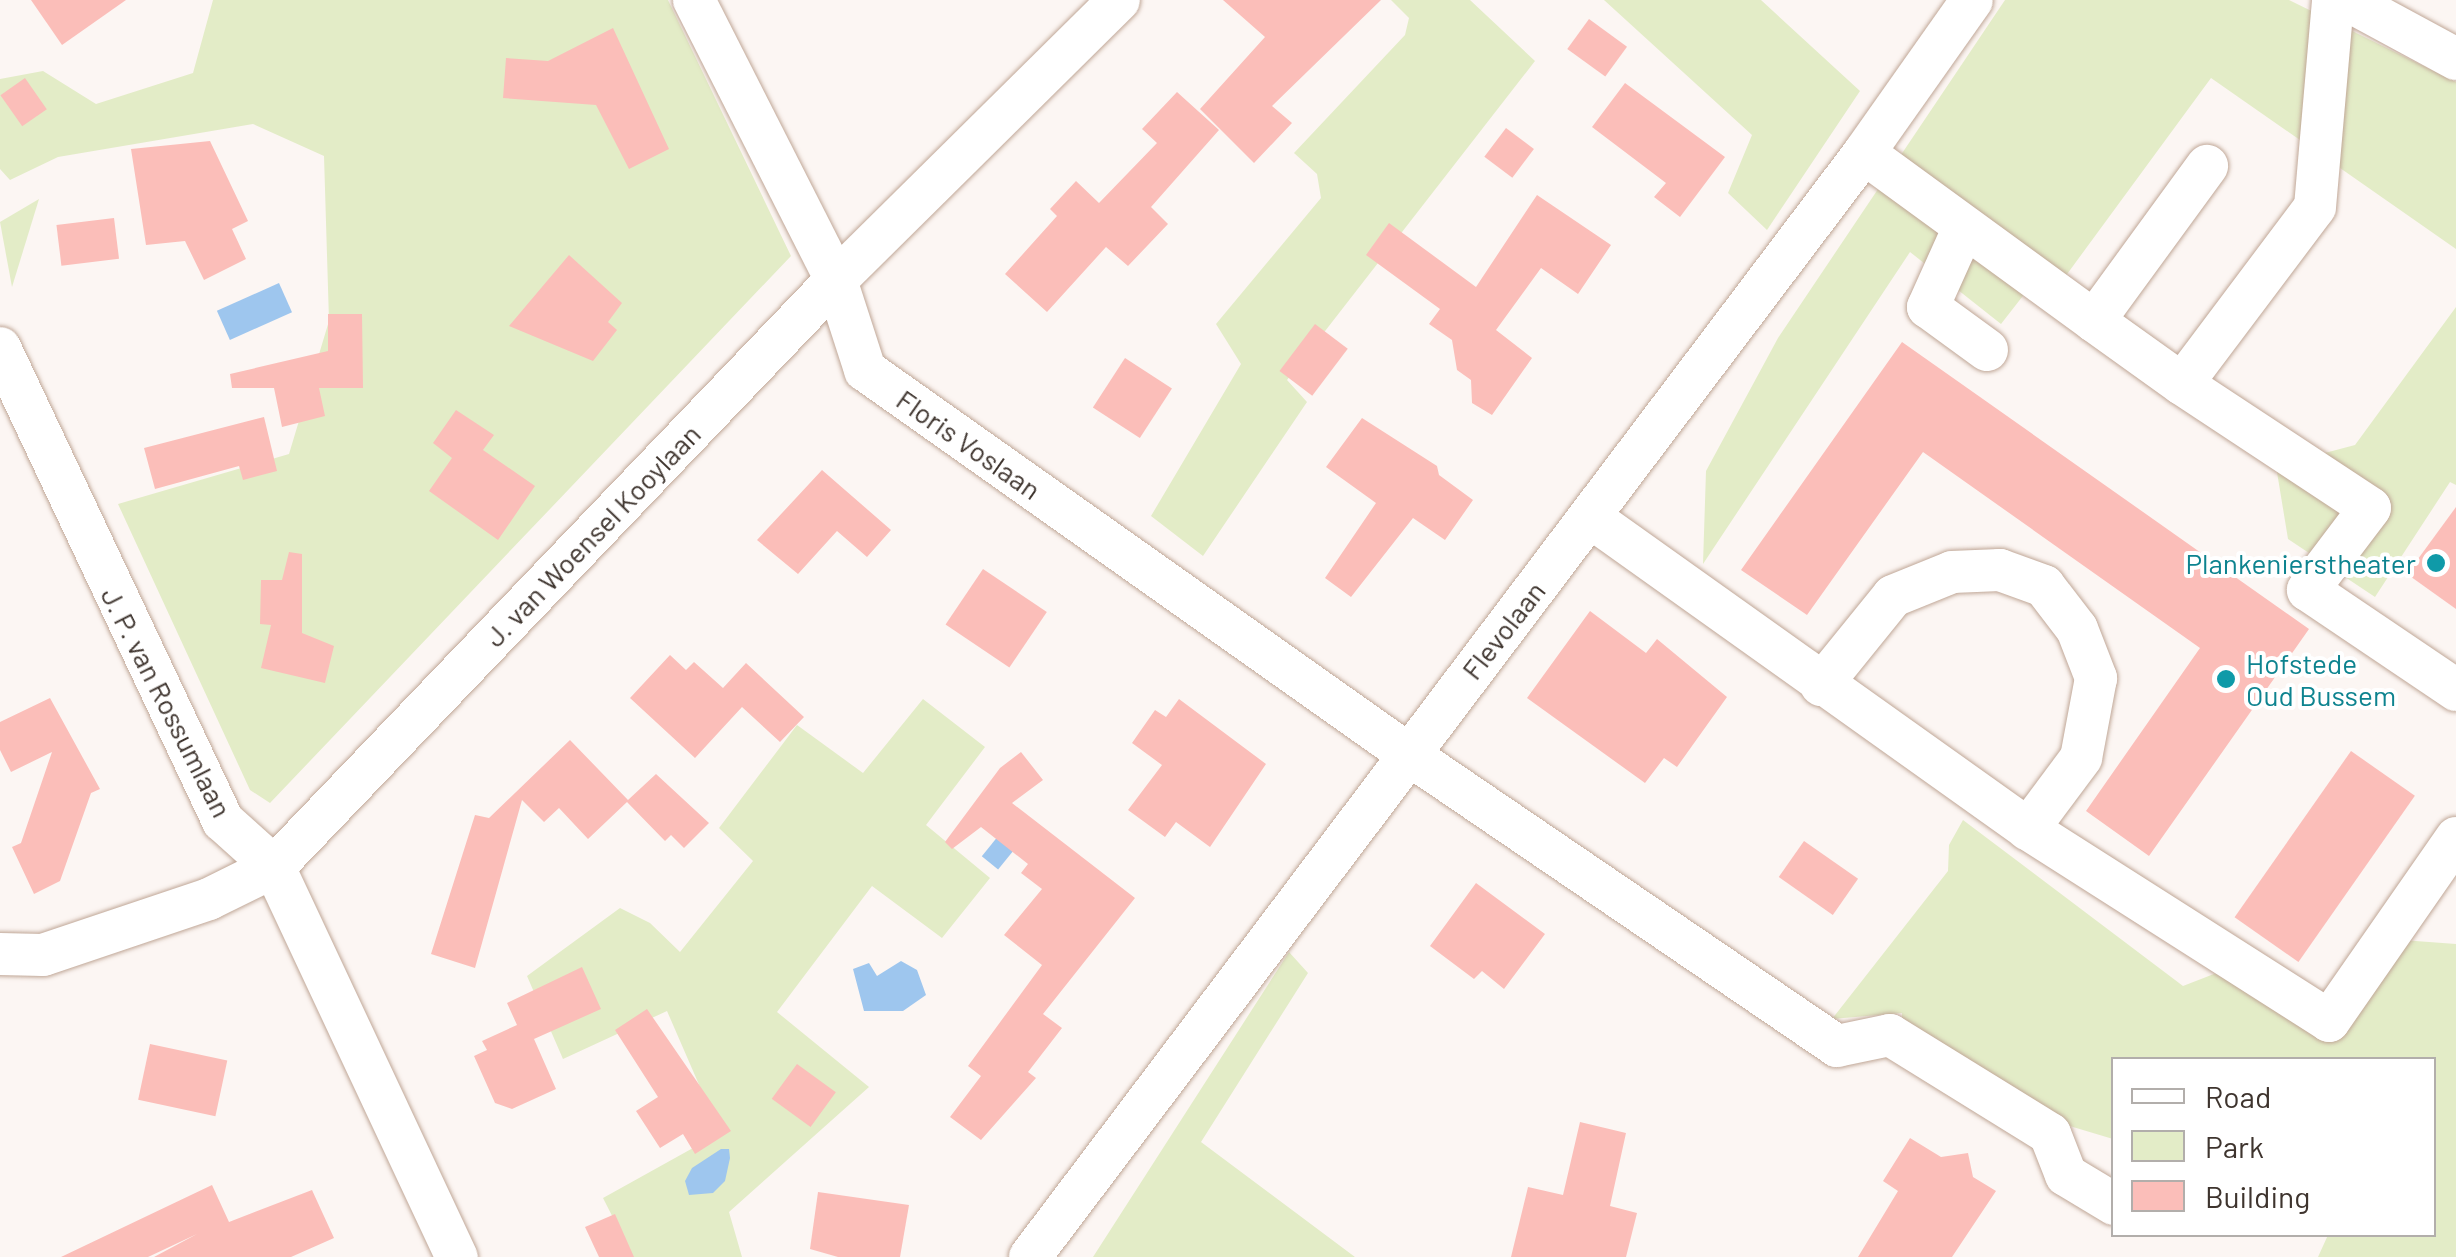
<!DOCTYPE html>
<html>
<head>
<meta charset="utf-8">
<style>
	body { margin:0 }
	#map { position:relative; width:2456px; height:1257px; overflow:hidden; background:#fcf6f3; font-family:Barlow,sans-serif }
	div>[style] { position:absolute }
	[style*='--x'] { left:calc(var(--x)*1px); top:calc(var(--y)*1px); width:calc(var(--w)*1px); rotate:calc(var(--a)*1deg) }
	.green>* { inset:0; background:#e3ecc7 }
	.water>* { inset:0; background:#9ec6ee; transform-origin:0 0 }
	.building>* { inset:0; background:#fbbeb9; transform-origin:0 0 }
	.roads { filter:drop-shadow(0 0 2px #c0a797) drop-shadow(0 0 2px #c0a797) }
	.minor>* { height:42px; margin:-21px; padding:0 21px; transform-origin:21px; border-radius:21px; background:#fff }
	.dots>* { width:28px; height:28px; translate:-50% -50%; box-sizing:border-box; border:5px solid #fff; border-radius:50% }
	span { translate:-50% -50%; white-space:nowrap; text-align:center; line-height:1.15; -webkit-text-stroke:8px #fff; paint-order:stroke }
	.street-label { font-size:28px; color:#3e342e }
	.culture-label { font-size:28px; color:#0d838f }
	.right { translate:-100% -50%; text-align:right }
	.left { translate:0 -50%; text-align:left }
	.legend { position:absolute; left:2111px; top:1057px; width:325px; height:180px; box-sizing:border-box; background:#fff; border:2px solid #b2aeab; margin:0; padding:12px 18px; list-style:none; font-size:30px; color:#3e342e }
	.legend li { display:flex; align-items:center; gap:20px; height:50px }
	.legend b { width:50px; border:2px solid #b2aeab }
</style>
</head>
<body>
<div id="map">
	<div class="green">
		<div style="clip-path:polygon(213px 0,668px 0,791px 256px,270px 803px,250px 790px,118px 504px,289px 454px,329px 321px,324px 156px,253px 124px,58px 157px,10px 180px,0 169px,0 79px,43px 71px,96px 104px,193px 73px)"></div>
		<div style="clip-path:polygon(1391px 0,1470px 0,1535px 61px,1287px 380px,1307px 402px,1203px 556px,1151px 516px,1241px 364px,1216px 324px,1321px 198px,1317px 174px,1294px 153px,1405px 35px,1409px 18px)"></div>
		<div style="clip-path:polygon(1604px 0,1761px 0,1860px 91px,1767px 230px,1728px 193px,1752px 135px)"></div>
		<div style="clip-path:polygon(2005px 0,2289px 0,2456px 82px,2456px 249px,2211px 78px,2051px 296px,2033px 283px,2001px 324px,1910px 252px,1703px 564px,1706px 471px,1778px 338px)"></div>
		<div style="clip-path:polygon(39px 199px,12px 287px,0 222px)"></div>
		<div style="clip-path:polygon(2456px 307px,2456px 485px,2450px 482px,2375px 597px,2288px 539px,2276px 466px,2355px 445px)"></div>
		<div style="clip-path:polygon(923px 699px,985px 747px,926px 825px,990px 878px,942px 938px,872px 886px,777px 1012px,869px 1087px,729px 1212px,742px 1257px,633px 1257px,603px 1198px,720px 1133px,667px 1011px,563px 1059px,527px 976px,620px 908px,650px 923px,680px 952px,753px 861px,719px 828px,797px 725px,863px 773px)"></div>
		<div style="clip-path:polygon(1963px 820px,2183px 986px,2250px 960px,2332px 996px,2402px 940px,2456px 944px,2456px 1257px,2318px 1257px,2328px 1235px,2434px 1234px,2434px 1060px,2114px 1060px,2113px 1139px,2063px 1124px,1902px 1024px,1902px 1013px,1832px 1019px,1948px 871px,1949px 845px)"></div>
		<div style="clip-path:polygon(1289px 952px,1308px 973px,1201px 1142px,1355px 1257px,1093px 1257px)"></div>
	</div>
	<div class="water">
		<div style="left:279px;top:283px;width:32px;height:68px;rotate:66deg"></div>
		<div style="left:1012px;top:819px;width:21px;height:48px;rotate:39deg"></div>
		<div style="clip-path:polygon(901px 961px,917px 970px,926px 995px,903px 1011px,864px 1011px,853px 969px,869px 963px,877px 976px)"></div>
		<div style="clip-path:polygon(721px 1149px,729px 1149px,730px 1158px,725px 1181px,713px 1193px,689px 1195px,685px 1181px,692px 1168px)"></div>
	</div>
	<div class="building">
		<div style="clip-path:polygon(31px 0,126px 0,62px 45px)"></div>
		<div style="clip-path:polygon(1223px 0,1381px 0,1272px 106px,1292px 123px,1254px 163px,1200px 109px,1265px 37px)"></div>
		<div style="left:1589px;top:19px;width:47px;height:37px;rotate:36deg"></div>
		<div style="clip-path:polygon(613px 28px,669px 149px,629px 169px,596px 105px,503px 98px,506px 58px,548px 61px)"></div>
		<div style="left:25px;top:78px;width:38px;height:30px;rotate:55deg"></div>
		<div style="clip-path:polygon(1625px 83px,1725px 157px,1680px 217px,1654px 197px,1666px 183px,1592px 127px)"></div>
		<div style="clip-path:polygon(1177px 92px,1219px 130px,1151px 207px,1168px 224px,1128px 266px,1106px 247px,1047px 312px,1005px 274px,1057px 216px,1050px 209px,1076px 181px,1099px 203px,1157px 143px,1142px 129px)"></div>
		<div style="left:1506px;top:128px;width:35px;height:36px;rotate:37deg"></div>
		<div style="clip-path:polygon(210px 141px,248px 221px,232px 229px,246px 259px,204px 280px,185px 241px,146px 245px,131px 149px)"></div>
		<div style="clip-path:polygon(1537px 195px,1611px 245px,1578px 294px,1541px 268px,1496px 330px,1532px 358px,1492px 415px,1472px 403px,1471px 380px,1457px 370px,1452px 340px,1429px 324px,1440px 309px,1366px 255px,1389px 223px,1476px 287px)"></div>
		<div style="left:114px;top:218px;width:41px;height:58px;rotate:83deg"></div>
		<div style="clip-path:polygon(569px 255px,622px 303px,608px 322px,617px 330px,593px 361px,509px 326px)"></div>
		<div style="clip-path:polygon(328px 314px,362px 314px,363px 388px,319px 388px,325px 416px,282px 427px,274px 388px,232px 388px,230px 374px,328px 351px)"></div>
		<div style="left:1315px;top:324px;width:41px;height:59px;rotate:37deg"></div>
		<div style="clip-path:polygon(1902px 342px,2309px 629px,2149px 856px,2086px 811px,2200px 648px,1923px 452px,1807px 615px,1741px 570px)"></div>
		<div style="left:1125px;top:358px;width:56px;height:59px;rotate:33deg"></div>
		<div style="clip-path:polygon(456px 410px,494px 435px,483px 450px,535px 486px,498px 540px,429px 491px,452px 458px,433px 443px)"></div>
		<div style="clip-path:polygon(264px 417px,277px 471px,243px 480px,239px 466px,155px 489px,144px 448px)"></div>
		<div style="clip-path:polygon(1362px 418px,1437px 466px,1439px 475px,1473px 500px,1445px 540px,1413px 518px,1351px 597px,1325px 578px,1376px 503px,1326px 467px)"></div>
		<div style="clip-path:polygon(822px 470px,891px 530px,867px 557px,837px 531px,798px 574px,757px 540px)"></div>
		<div style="clip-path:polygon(2456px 507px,2456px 609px,2407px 574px)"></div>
		<div style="clip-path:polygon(289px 552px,302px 554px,302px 633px,334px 646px,325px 683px,261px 668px,271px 625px,260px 624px,261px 580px,282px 580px)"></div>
		<div style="left:983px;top:569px;width:77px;height:67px;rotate:34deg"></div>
		<div style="clip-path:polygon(1590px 611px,1646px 653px,1657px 639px,1727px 697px,1677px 767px,1664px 758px,1645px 783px,1527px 698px)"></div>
		<div style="clip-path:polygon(670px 655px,686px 670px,694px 662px,723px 688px,746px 663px,804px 717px,780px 742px,742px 707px,695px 758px,630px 698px)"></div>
		<div style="clip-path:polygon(50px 698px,100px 789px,91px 793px,60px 881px,34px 894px,12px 847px,21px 843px,52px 752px,11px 772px,0 750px,0 722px)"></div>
		<div style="clip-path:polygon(1179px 699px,1266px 764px,1210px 847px,1176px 822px,1165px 837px,1128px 810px,1162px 765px,1132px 743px,1155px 710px,1166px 717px)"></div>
		<div style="clip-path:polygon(570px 740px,628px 800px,656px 774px,709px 823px,684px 848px,671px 835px,665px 841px,627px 802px,588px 839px,559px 808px,544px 822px,522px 800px,475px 968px,431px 954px,475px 815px,489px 818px)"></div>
		<div style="left:2351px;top:751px;width:78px;height:203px;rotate:35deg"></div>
		<div style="clip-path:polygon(1021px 752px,1043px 780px,1012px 803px,1135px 898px,1043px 1014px,1062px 1028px,1028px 1072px,1036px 1078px,981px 1140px,950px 1117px,981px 1076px,968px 1066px,1042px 965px,1004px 935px,1042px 889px,1021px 873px,1028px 864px,981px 827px,952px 849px,945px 842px,1000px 768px)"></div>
		<div style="left:1804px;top:841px;width:66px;height:44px;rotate:35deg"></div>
		<div style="clip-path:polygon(1476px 883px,1545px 934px,1504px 989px,1482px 971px,1474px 979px,1430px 946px)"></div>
		<div style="clip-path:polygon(582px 967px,601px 1009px,534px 1039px,556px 1089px,512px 1109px,495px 1103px,474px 1056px,487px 1050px,482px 1041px,517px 1025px,507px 1003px)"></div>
		<div style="clip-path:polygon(647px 1009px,731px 1131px,695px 1154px,683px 1134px,660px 1148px,636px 1111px,658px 1097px,615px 1030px)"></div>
		<div style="left:150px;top:1044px;width:79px;height:57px;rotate:12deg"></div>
		<div style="left:797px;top:1064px;width:48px;height:43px;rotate:36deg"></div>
		<div style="clip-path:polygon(1580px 1122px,1626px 1133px,1610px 1206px,1637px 1213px,1626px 1257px,1511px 1257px,1528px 1187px,1563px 1195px)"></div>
		<div style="clip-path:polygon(1910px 1138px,1941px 1157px,1968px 1153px,1973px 1177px,1996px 1191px,1952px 1257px,1858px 1257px,1898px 1191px,1883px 1181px)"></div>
		<div style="clip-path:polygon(212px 1185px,229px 1222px,312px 1190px,334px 1238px,291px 1257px,154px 1257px,197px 1234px,148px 1257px,61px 1257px)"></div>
		<div style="clip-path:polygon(818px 1192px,909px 1205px,900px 1257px,838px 1257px,810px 1249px)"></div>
		<div style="clip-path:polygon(615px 1214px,634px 1257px,599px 1257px,585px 1227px)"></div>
	</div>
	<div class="roads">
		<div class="minor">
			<div style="--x:694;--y:0;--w:314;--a:63.1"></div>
			<div style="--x:836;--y:280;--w:95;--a:72.1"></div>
			<div style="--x:865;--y:370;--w:665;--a:35.27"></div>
			<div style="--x:1408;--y:754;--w:519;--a:34.24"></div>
			<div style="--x:1837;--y:1046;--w:54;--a:-11.7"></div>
			<div style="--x:1890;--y:1035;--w:188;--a:31.7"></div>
			<div style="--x:2050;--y:1134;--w:44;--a:68.7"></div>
			<div style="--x:2066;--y:1175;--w:56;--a:31.1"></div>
			<div style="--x:2347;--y:0;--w:124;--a:28.4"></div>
			<div style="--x:1864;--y:153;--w:285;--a:36.1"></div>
			<div style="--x:2094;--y:321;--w:192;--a:-53.9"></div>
			<div style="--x:1964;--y:227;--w:88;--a:114.2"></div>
			<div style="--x:1928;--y:307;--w:73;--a:36.1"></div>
			<div style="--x:2094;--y:321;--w:108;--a:35.6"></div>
			<div style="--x:2182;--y:384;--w:221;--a:-53.1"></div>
			<div style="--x:2315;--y:207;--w:208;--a:-85"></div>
			<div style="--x:0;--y:348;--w:523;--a:64.76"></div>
			<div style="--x:223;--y:821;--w:69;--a:42"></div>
			<div style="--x:274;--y:867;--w:431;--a:64.9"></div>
			<div style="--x:2182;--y:384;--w:225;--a:33.4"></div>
			<div style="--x:2370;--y:508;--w:103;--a:127.1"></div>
			<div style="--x:2308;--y:590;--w:179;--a:34"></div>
			<div style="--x:1590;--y:517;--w:538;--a:35.46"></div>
			<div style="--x:2028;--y:829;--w:357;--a:32.5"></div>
			<div style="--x:2329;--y:1021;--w:223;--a:-55.2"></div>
			<div style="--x:1821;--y:685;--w:114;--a:-51"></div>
			<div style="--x:1893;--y:596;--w:64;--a:-22.1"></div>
			<div style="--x:1952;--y:572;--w:48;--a:-2.4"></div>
			<div style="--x:2000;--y:570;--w:47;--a:20"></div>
			<div style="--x:2044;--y:586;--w:54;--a:52.5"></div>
			<div style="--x:2077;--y:629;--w:53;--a:68.8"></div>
			<div style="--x:2096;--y:678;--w:81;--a:100.6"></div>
			<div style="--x:2081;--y:758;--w:89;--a:126.7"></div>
			<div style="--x:0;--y:954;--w:43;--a:1.3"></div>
			<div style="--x:43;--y:955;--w:175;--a:-18.6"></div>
			<div style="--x:209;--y:899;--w:72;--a:-26.2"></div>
			<div style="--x:274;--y:867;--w:813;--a:-46.25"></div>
			<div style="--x:836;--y:280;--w:398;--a:-44.7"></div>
			<div style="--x:1030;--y:1257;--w:1384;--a:-52.93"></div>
			<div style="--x:1864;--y:153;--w:187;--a:-54.8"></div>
		</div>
	</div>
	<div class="dots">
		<div style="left:2436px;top:563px;background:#0f9aa8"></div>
		<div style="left:2226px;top:679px;background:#0f9aa8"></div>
	</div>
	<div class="street-label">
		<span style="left:969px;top:444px;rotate:35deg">Floris Voslaan</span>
		<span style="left:592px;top:535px;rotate:-46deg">J. van Woensel Kooylaan</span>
		<span style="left:1503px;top:630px;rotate:-52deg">Flevolaan</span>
		<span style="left:167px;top:702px;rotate:63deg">J. P. van Rossumlaan</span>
	</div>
	<div class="culture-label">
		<span class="right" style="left:2416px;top:563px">Plankenierstheater</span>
		<span class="left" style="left:2246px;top:679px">Hofstede<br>Oud Bussem</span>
	</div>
	<ul class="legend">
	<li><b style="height:12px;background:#fff"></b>Road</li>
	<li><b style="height:28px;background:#e3ecc7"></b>Park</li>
	<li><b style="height:28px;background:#fbbeb9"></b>Building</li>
	</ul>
</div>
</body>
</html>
